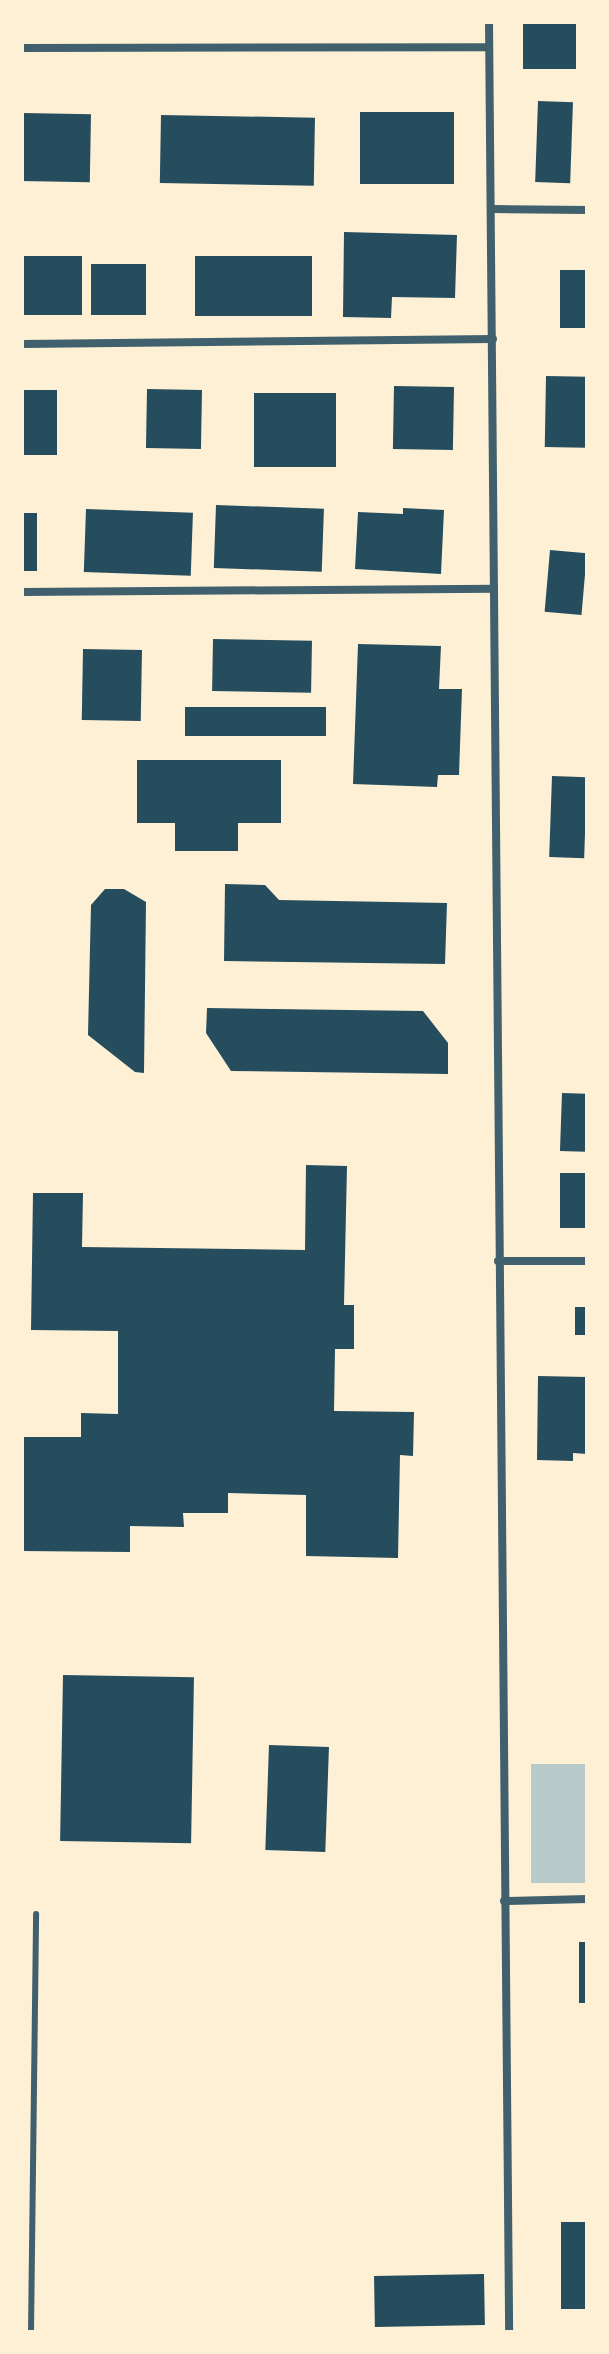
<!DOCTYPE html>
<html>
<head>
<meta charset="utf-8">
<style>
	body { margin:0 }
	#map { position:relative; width:609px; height:2354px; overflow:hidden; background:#fdf0d5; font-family:"Varela Round",sans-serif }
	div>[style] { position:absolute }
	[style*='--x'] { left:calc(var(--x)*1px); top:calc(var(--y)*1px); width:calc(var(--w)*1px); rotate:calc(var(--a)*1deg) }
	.green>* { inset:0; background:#b9caca; transform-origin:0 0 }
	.building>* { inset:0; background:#264d5e; transform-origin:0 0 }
	.service>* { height:6px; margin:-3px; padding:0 3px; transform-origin:3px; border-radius:3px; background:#3f606c }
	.minor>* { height:8px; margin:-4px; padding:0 4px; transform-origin:4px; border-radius:4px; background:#3f606c }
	span { translate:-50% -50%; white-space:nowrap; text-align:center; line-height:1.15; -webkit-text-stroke:6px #fdf0d5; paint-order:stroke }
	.frame { position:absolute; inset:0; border:24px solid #fdf0d5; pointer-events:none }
</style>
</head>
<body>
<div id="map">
	<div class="green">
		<div style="left:587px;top:1764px;width:119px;height:56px;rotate:90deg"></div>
	</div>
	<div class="building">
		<div style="left:523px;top:22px;width:53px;height:47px"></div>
		<div style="left:538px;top:101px;width:35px;height:81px;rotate:2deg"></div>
		<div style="left:360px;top:112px;width:94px;height:72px"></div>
		<div style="left:22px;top:113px;width:69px;height:68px;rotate:1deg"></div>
		<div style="left:161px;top:115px;width:154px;height:68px;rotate:1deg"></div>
		<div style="clip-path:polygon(344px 232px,457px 235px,455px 298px,392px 297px,391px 318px,343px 317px)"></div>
		<div style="left:82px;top:256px;width:59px;height:60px;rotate:90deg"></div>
		<div style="left:195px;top:256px;width:117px;height:60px"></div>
		<div style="left:91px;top:264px;width:55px;height:51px"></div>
		<div style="left:560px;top:270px;width:27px;height:58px"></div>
		<div style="left:546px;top:376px;width:41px;height:71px;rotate:1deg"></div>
		<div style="left:394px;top:386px;width:60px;height:63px;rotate:1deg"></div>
		<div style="left:147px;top:389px;width:55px;height:59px;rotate:1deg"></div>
		<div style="left:22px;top:390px;width:35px;height:65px"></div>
		<div style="left:254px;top:393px;width:82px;height:74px"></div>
		<div style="left:216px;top:505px;width:108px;height:63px;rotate:2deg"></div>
		<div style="clip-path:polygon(403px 508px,444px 510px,441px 574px,355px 569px,358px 512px,403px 514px)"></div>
		<div style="left:86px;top:509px;width:107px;height:63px;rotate:2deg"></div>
		<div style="left:22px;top:513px;width:15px;height:58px"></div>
		<div style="left:550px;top:550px;width:37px;height:62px;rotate:5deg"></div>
		<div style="left:213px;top:639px;width:99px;height:52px;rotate:1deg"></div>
		<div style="clip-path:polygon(358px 644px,441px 646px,439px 689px,462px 689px,459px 775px,438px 775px,437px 787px,353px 784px)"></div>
		<div style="left:83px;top:649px;width:59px;height:71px;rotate:1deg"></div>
		<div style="left:185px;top:707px;width:141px;height:29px"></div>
		<div style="clip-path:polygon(137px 760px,281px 760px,281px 823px,238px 823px,238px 851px,175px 851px,175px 823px,137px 823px)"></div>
		<div style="left:552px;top:776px;width:35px;height:81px;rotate:2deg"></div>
		<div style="clip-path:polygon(225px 884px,265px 885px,279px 900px,447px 903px,445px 964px,224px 961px)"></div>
		<div style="clip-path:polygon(105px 889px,124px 889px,146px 902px,144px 1073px,135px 1072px,88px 1035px,91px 905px)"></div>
		<div style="clip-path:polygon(207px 1008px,423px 1011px,448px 1043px,448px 1074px,231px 1071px,206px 1033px)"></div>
		<div style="left:562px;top:1093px;width:25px;height:58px;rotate:2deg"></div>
		<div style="clip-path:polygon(306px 1165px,347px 1166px,344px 1305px,354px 1305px,354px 1349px,335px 1349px,334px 1411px,414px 1412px,413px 1456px,400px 1455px,398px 1558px,306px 1556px,306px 1495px,228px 1493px,228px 1513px,183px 1513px,184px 1527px,130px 1526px,130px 1552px,22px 1551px,22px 1437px,81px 1437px,81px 1413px,118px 1414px,118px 1331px,31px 1330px,33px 1193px,83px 1193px,82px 1247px,305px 1250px)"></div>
		<div style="left:560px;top:1173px;width:27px;height:55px"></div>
		<div style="left:575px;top:1307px;width:12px;height:28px"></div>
		<div style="clip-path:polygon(538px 1376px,587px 1377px,587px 1454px,573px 1453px,573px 1461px,537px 1460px)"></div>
		<div style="left:63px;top:1675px;width:131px;height:166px;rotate:1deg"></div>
		<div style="left:269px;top:1745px;width:60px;height:105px;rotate:2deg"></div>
		<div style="left:579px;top:1942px;width:8px;height:61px"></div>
		<div style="left:587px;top:2222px;width:87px;height:26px;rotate:90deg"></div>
		<div style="left:484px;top:2274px;width:51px;height:110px;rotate:89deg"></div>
	</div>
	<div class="service">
		<div style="--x:31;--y:2332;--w:418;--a:-89.3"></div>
	</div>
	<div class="minor">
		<div style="--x:489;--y:22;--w:2310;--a:89.5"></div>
		<div style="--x:22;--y:48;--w:467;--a:-0.1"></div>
		<div style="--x:493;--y:209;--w:94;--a:0.6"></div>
		<div style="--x:22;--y:344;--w:471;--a:-0.6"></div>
		<div style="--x:22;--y:592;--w:472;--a:-0.4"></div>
		<div style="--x:498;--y:1261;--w:89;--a:0"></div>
		<div style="--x:504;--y:1901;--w:83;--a:-1.4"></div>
	</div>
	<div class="frame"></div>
</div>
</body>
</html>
